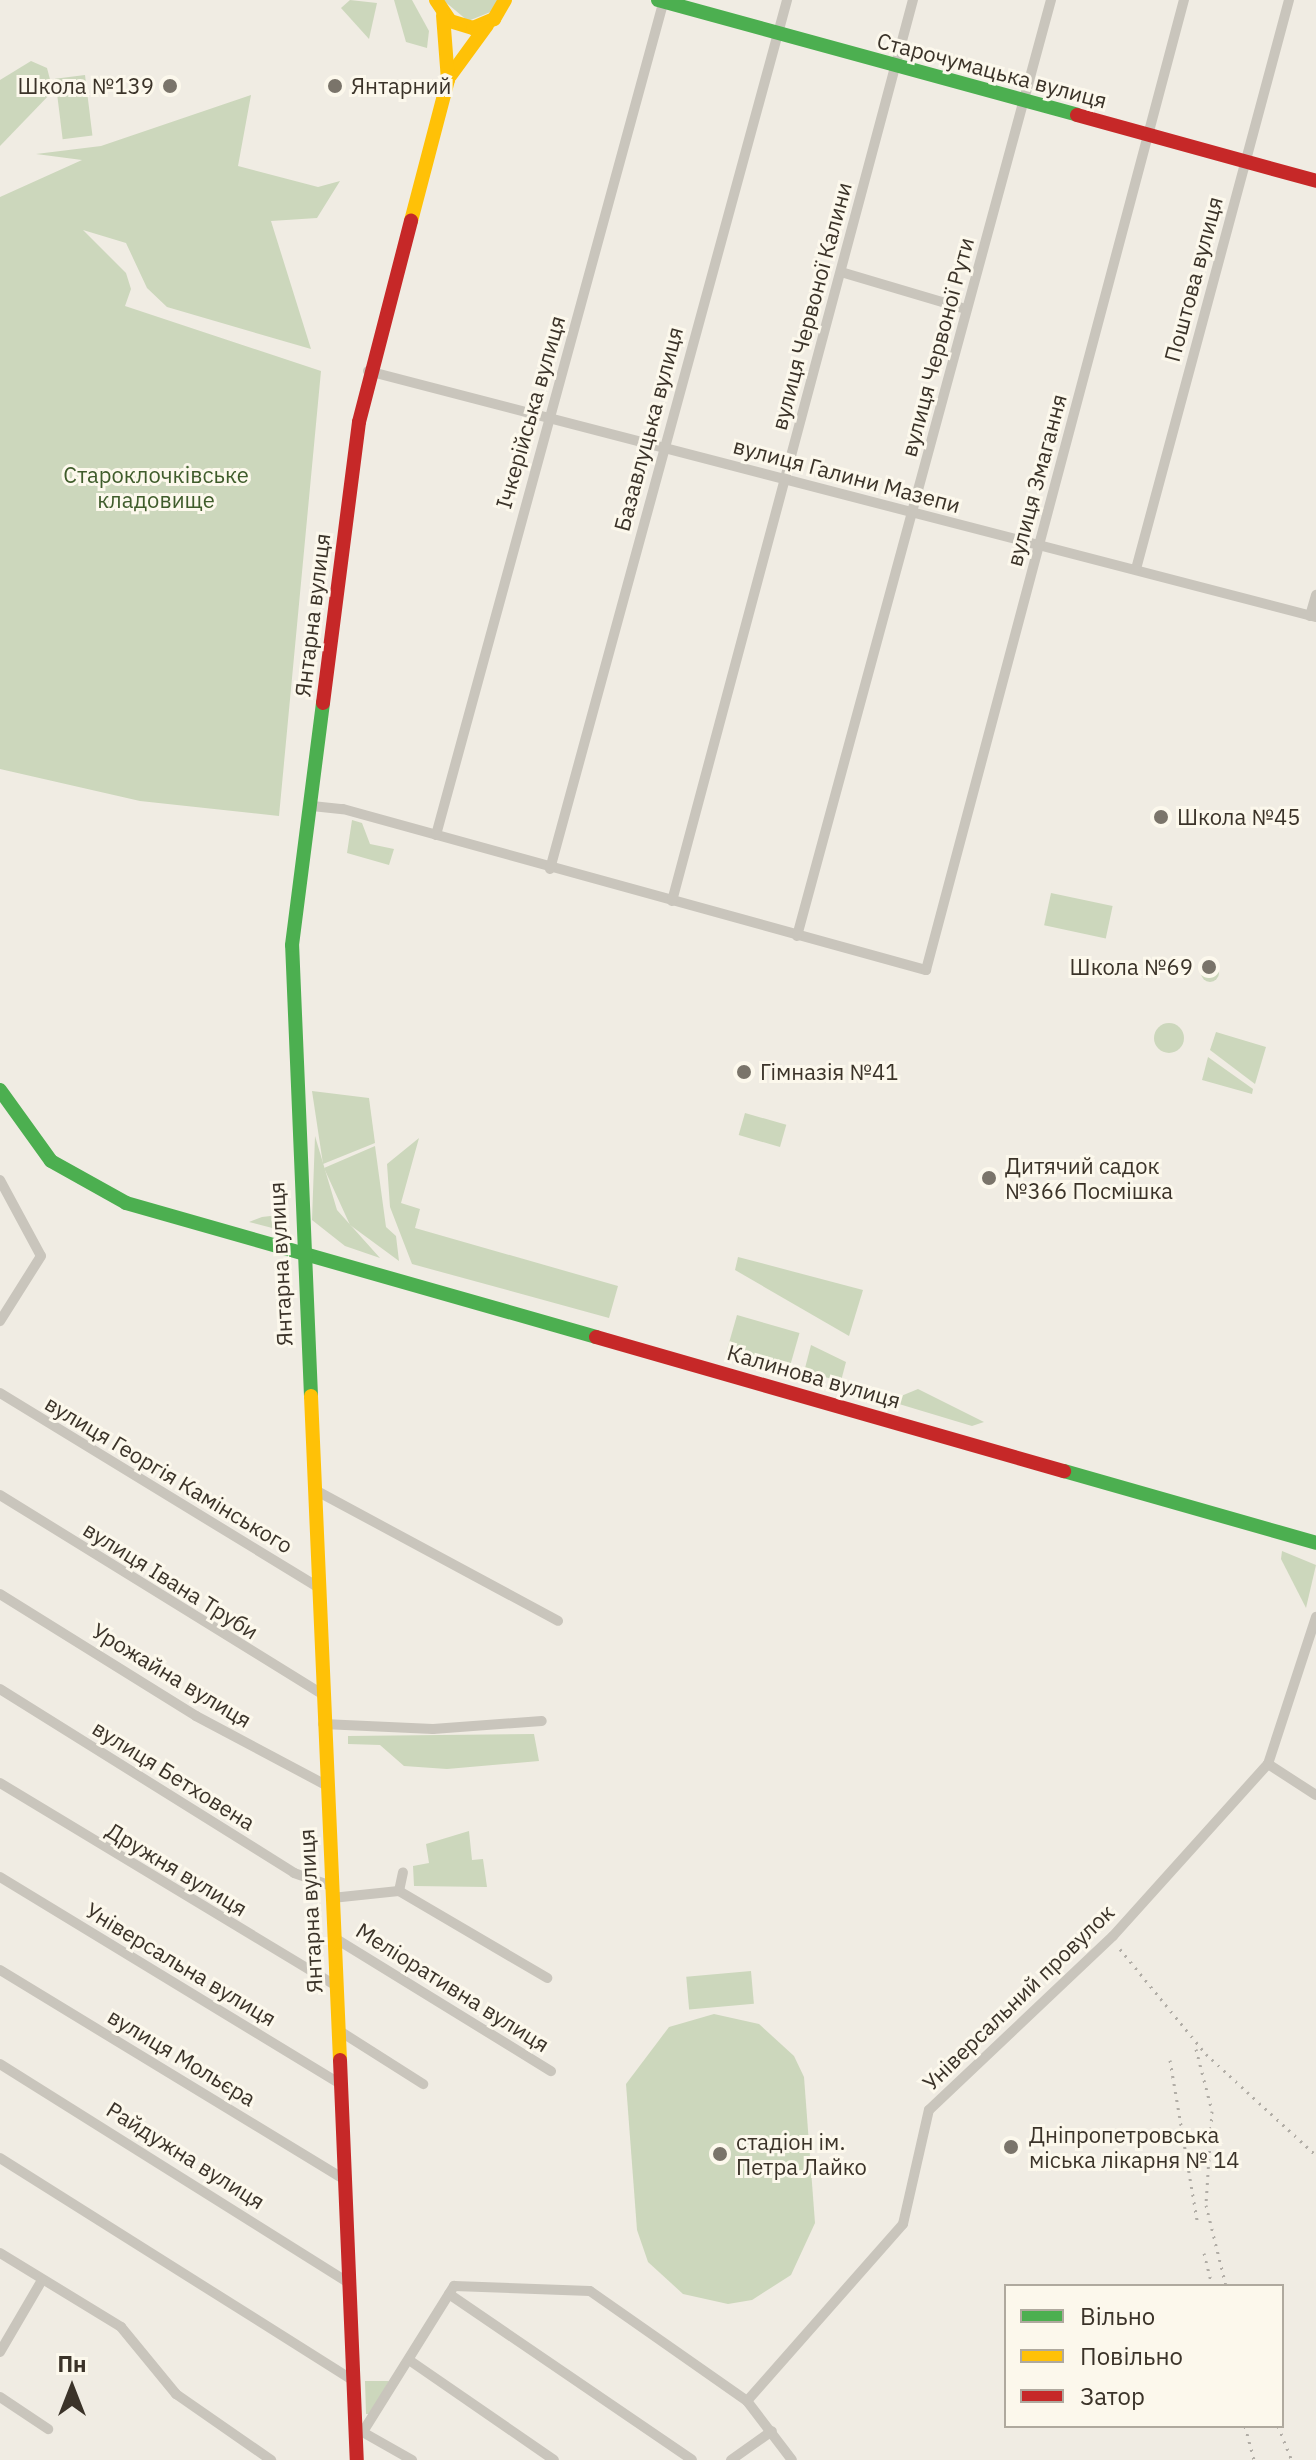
<!DOCTYPE html>
<html>
<head>
<meta charset="utf-8">
<style>
	body { margin:0 }
	#map { position:relative; width:1316px; height:2460px; overflow:hidden; background:#f0ece3; font-family:"IBM Plex Sans",sans-serif }
	div>[style] { position:absolute }
	[style*='--x'] { left:calc(var(--x)*1px); top:calc(var(--y)*1px); width:calc(var(--w)*1px); rotate:calc(var(--a)*1deg) }
	.green>* { inset:0; background:#ccd7bc; transform-origin:0 0 }
	.round { border-radius:50% }
	.street>* { height:10px; margin:-5px; padding:0 5px; transform-origin:5px; border-radius:5px; background:#c9c5bc }
	.fast>* { height:14px; margin:-7px; padding:0 7px; transform-origin:7px; border-radius:7px; background:#4caf50 }
	.slow>* { height:14px; margin:-7px; padding:0 7px; transform-origin:7px; border-radius:7px; background:#ffc107 }
	.jam>* { height:14px; margin:-7px; padding:0 7px; transform-origin:7px; border-radius:7px; background:#c62828 }
	.rail>* { height:3px; margin-top:-1.5px; transform-origin:0; background:repeating-linear-gradient(90deg,#b1ada6 0 2px,transparent 0 8px) }
	.dots>* { width:22px; height:22px; translate:-50% -50%; box-sizing:border-box; border:4px solid #fcf8ec; border-radius:50% }
	span { translate:-50% -50%; white-space:nowrap; text-align:center; line-height:1.15; -webkit-text-stroke:6px #fcf8ec; paint-order:stroke }
	.street-label { font-size:22px; color:#3b3329 }
	.poi-label { font-size:22px; color:#3b3329 }
	.right { translate:-100% -50%; text-align:right }
	.left { translate:0 -50%; text-align:left }
	.park-label { font-size:22px; color:#3f5c2b }
	.legend { position:absolute; left:1004px; top:2284px; width:280px; height:144px; box-sizing:border-box; background:#fcf8ec; border:2px solid #afa99e; margin:0; padding:10px 14px; list-style:none; font-size:24px; color:#3b3329 }
	.legend li { display:flex; align-items:center; gap:16px; height:40px }
	.legend b { width:40px; border:2px solid #afa99e }
	.north { position:absolute; left:32px; top:2348px; width:80px; height:80px; -webkit-text-stroke:6px #fcf8ec; paint-order:stroke; rotate:0deg; font-size:22px; font-weight:700; line-height:32px; text-align:center; color:#3b3329 }
	.north::after { content:''; display:block; margin:auto; width:28px; height:36px; background:#3b3329; clip-path:polygon(50% 0,100% 100%,50% 72%,0 100%) }
</style>
</head>
<body>
<div id="map">
	<div class="green">
		<div style="clip-path:polygon(350px 0,377px 3px,369px 39px,341px 8px)"></div>
		<div style="clip-path:polygon(394px 0,412px 0,429px 31px,427px 48px,406px 42px)"></div>
		<div style="clip-path:polygon(443px 0,499px 0,493px 11px,468px 21px)"></div>
		<div style="clip-path:polygon(31px 61px,47px 68px,53px 91px,0 146px,0 80px)"></div>
		<div style="left:85px;top:75px;width:61px;height:30px;rotate:83deg"></div>
		<div style="clip-path:polygon(251px 95px,238px 166px,318px 187px,340px 181px,317px 218px,271px 221px,311px 349px,167px 307px,147px 288px,126px 243px,83px 230px,126px 273px,131px 289px,125px 306px,321px 371px,279px 816px,140px 801px,0 769px,0 197px,82px 160px,36px 154px,101px 146px)"></div>
		<div style="clip-path:polygon(352px 820px,362px 823px,370px 844px,394px 849px,389px 865px,347px 853px)"></div>
		<div style="left:1051px;top:893px;width:63px;height:33px;rotate:12deg"></div>
		<div class="round" style="left:1201px;top:964px;width:18px;height:18px"></div>
		<div class="round" style="left:1154px;top:1023px;width:30px;height:30px"></div>
		<div style="clip-path:polygon(1216px 1032px,1266px 1047px,1255px 1084px,1210px 1050px)"></div>
		<div style="clip-path:polygon(1208px 1057px,1253px 1089px,1252px 1094px,1202px 1080px)"></div>
		<div style="clip-path:polygon(312px 1091px,369px 1098px,375px 1143px,323px 1164px)"></div>
		<div style="left:745px;top:1113px;width:43px;height:23px;rotate:16deg"></div>
		<div style="clip-path:polygon(315px 1136px,337px 1210px,380px 1258px,345px 1246px,312px 1220px)"></div>
		<div style="clip-path:polygon(419px 1138px,401px 1203px,420px 1209px,415px 1228px,618px 1286px,609px 1318px,412px 1264px,390px 1207px,387px 1164px)"></div>
		<div style="clip-path:polygon(375px 1146px,386px 1227px,396px 1236px,399px 1261px,350px 1225px,324px 1168px)"></div>
		<div style="clip-path:polygon(279px 1215px,280px 1230px,249px 1222px,262px 1217px)"></div>
		<div style="clip-path:polygon(738px 1257px,863px 1290px,849px 1336px,735px 1270px)"></div>
		<div style="left:737px;top:1315px;width:65px;height:39px;rotate:16deg"></div>
		<div style="clip-path:polygon(811px 1345px,846px 1362px,841px 1381px,804px 1372px)"></div>
		<div style="clip-path:polygon(918px 1389px,984px 1422px,972px 1426px,889px 1401px)"></div>
		<div style="clip-path:polygon(1282px 1551px,1316px 1565px,1306px 1608px,1281px 1559px)"></div>
		<div style="clip-path:polygon(534px 1734px,539px 1761px,447px 1769px,404px 1766px,380px 1745px,348px 1744px,348px 1736px)"></div>
		<div style="clip-path:polygon(469px 1831px,472px 1860px,483px 1859px,487px 1887px,414px 1886px,413px 1866px,429px 1863px,426px 1844px)"></div>
		<div style="left:751px;top:1971px;width:33px;height:65px;rotate:85deg"></div>
		<div style="clip-path:polygon(714px 2014px,759px 2024px,794px 2056px,804px 2077px,815px 2223px,791px 2275px,752px 2300px,728px 2304px,683px 2294px,648px 2262px,637px 2230px,626px 2084px,669px 2027px)"></div>
		<div style="clip-path:polygon(365px 2381px,389px 2381px,370px 2414px,366px 2414px)"></div>
	</div>
	<div class="street">
		<div style="--x:841;--y:272;--w:130;--a:16.5"></div>
		<div style="--x:368;--y:371;--w:979;--a:14.55"></div>
		<div style="--x:1136;--y:569;--w:589;--a:-74.95"></div>
		<div style="--x:1310;--y:616;--w:22;--a:-74"></div>
		<div style="--x:312;--y:806;--w:31;--a:6"></div>
		<div style="--x:343;--y:809;--w:605;--a:15.44"></div>
		<div style="--x:926;--y:970;--w:1004;--a:-75.11"></div>
		<div style="--x:436;--y:835;--w:866;--a:-74.73"></div>
		<div style="--x:550;--y:869;--w:901;--a:-74.74"></div>
		<div style="--x:672;--y:901;--w:933;--a:-75.03"></div>
		<div style="--x:797;--y:936;--w:970;--a:-74.82"></div>
		<div style="--x:0;--y:1180;--w:86;--a:61.7"></div>
		<div style="--x:41;--y:1256;--w:77;--a:122.2"></div>
		<div style="--x:0;--y:1393;--w:374;--a:31.4"></div>
		<div style="--x:315;--y:1490;--w:276;--a:28.3"></div>
		<div style="--x:0;--y:1495;--w:379;--a:31.7"></div>
		<div style="--x:0;--y:1594;--w:231;--a:31.9"></div>
		<div style="--x:196;--y:1716;--w:147;--a:28"></div>
		<div style="--x:0;--y:1689;--w:347;--a:32"></div>
		<div style="--x:294;--y:1873;--w:39;--a:19"></div>
		<div style="--x:323;--y:1724;--w:110;--a:2.6"></div>
		<div style="--x:433;--y:1729;--w:109;--a:-4.2"></div>
		<div style="--x:1268;--y:1764;--w:57;--a:32.9"></div>
		<div style="--x:0;--y:1783;--w:393;--a:31.1"></div>
		<div style="--x:0;--y:1877;--w:398;--a:31.3"></div>
		<div style="--x:399;--y:1891;--w:172;--a:30.4"></div>
		<div style="--x:332;--y:1898;--w:67;--a:-6"></div>
		<div style="--x:399;--y:1891;--w:19;--a:-78"></div>
		<div style="--x:333;--y:1937;--w:256;--a:31.6"></div>
		<div style="--x:0;--y:1970;--w:403;--a:31.3"></div>
		<div style="--x:338;--y:2030;--w:101;--a:32.4"></div>
		<div style="--x:0;--y:2064;--w:411;--a:32.1"></div>
		<div style="--x:0;--y:2158;--w:417;--a:32.2"></div>
		<div style="--x:0;--y:2253;--w:142;--a:31.4"></div>
		<div style="--x:121;--y:2327;--w:87;--a:50.6"></div>
		<div style="--x:176;--y:2394;--w:116;--a:34.8"></div>
		<div style="--x:449;--y:2294;--w:294;--a:34.3"></div>
		<div style="--x:0;--y:2352;--w:83;--a:-59.7"></div>
		<div style="--x:409;--y:2360;--w:176;--a:34.6"></div>
		<div style="--x:0;--y:2397;--w:58;--a:33.7"></div>
		<div style="--x:747;--y:2401;--w:236;--a:-48.6"></div>
		<div style="--x:903;--y:2224;--w:117;--a:-77.2"></div>
		<div style="--x:929;--y:2110;--w:253;--a:-43.4"></div>
		<div style="--x:1113;--y:1936;--w:232;--a:-48"></div>
		<div style="--x:1268;--y:1764;--w:155;--a:-71.9"></div>
		<div style="--x:359;--y:2430;--w:61;--a:29.5"></div>
		<div style="--x:364;--y:2430;--w:170;--a:-58"></div>
		<div style="--x:454;--y:2286;--w:136;--a:2.1"></div>
		<div style="--x:590;--y:2291;--w:192;--a:35"></div>
		<div style="--x:747;--y:2401;--w:74;--a:52.7"></div>
		<div style="--x:731;--y:2460;--w:50;--a:-35.3"></div>
	</div>
	<div class="fast">
		<div style="--x:658;--y:0;--w:434;--a:15.3"></div>
		<div style="--x:0;--y:1090;--w:87;--a:54.3"></div>
		<div style="--x:51;--y:1161;--w:86;--a:29.2"></div>
		<div style="--x:126;--y:1203;--w:489;--a:15.9"></div>
		<div style="--x:311;--y:1396;--w:451;--a:-92.4"></div>
		<div style="--x:292;--y:945;--w:244;--a:-82.7"></div>
		<div style="--x:1064;--y:1471;--w:262;--a:15.9"></div>
	</div>
	<div class="slow">
		<div style="--x:436;--y:0;--w:25;--a:56"></div>
		<div style="--x:450;--y:21;--w:24;--a:17"></div>
		<div style="--x:473;--y:28;--w:23;--a:-23"></div>
		<div style="--x:494;--y:19;--w:22;--a:-60"></div>
		<div style="--x:450;--y:76;--w:63;--a:-54"></div>
		<div style="--x:411;--y:221;--w:146;--a:-75.3"></div>
		<div style="--x:448;--y:80;--w:65;--a:-94.4"></div>
		<div style="--x:311;--y:1396;--w:665;--a:87.5"></div>
	</div>
	<div class="jam">
		<div style="--x:1077;--y:115;--w:248;--a:15.4"></div>
		<div style="--x:323;--y:703;--w:283;--a:-82.7"></div>
		<div style="--x:359;--y:422;--w:208;--a:-75.5"></div>
		<div style="--x:596;--y:1337;--w:487;--a:16"></div>
		<div style="--x:340;--y:2060;--w:400;--a:87.6"></div>
	</div>
	<div class="rail">
		<div style="--x:1120;--y:1949;--w:136;--a:50.7"></div>
		<div style="--x:1206;--y:2054;--w:149;--a:42.6"></div>
		<div style="--x:1196;--y:2049;--w:64;--a:75.5"></div>
		<div style="--x:1212;--y:2111;--w:94;--a:93.7"></div>
		<div style="--x:1206;--y:2205;--w:83;--a:76.1"></div>
		<div style="--x:1170;--y:2060;--w:167;--a:80.4"></div>
		<div style="--x:1204;--y:2253;--w:34;--a:76"></div>
		<div style="--x:1245;--y:2426;--w:35;--a:75"></div>
		<div style="--x:1278;--y:2426;--w:37;--a:68"></div>
	</div>
	<div class="dots">
		<div style="left:170px;top:86px;background:#7a746a"></div>
		<div style="left:335px;top:86px;background:#7a746a"></div>
		<div style="left:1161px;top:817px;background:#7a746a"></div>
		<div style="left:1209px;top:967px;background:#7a746a"></div>
		<div style="left:744px;top:1072px;background:#7a746a"></div>
		<div style="left:989px;top:1178px;background:#7a746a"></div>
		<div style="left:1011px;top:2147px;background:#7a746a"></div>
		<div style="left:720px;top:2154px;background:#7a746a"></div>
	</div>
	<div class="street-label">
		<span style="left:992px;top:70px;rotate:15deg">Старочумацька вулиця</span>
		<span style="left:1193px;top:279px;rotate:-75deg">Поштова вулиця</span>
		<span style="left:811px;top:306px;rotate:-75deg">вулиця Червоної Калини</span>
		<span style="left:937px;top:347px;rotate:-75deg">вулиця Червоної Рути</span>
		<span style="left:530px;top:412px;rotate:-74deg">Ічкерійська вулиця</span>
		<span style="left:648px;top:429px;rotate:-75deg">Базавлуцька вулиця</span>
		<span style="left:847px;top:475px;rotate:15deg">вулиця Галини Мазепи</span>
		<span style="left:1036px;top:480px;rotate:-75deg">вулиця Змагання</span>
		<span style="left:312px;top:615px;rotate:-83deg">Янтарна вулиця</span>
		<span style="left:280px;top:1264px;rotate:-93deg">Янтарна вулиця</span>
		<span style="left:814px;top:1376px;rotate:16deg">Калинова вулиця</span>
		<span style="left:169px;top:1474px;rotate:31deg">вулиця Георгія Камінського</span>
		<span style="left:171px;top:1580px;rotate:32deg">вулиця Івана Труби</span>
		<span style="left:172px;top:1675px;rotate:31deg">Урожайна вулиця</span>
		<span style="left:174px;top:1775px;rotate:32deg">вулиця Бетховена</span>
		<span style="left:177px;top:1869px;rotate:31deg">Дружня вулиця</span>
		<span style="left:310px;top:1911px;rotate:-93deg">Янтарна вулиця</span>
		<span style="left:181px;top:1964px;rotate:31deg">Універсальна вулиця</span>
		<span style="left:453px;top:1987px;rotate:32deg">Меліоративна вулиця</span>
		<span style="left:1018px;top:1997px;rotate:-44deg">Універсальний провулок</span>
		<span style="left:182px;top:2057px;rotate:31deg">вулиця Мольєра</span>
		<span style="left:186px;top:2155px;rotate:32deg">Райдужна вулиця</span>
	</div>
	<div class="poi-label">
		<span class="right" style="left:154px;top:86px">Школа №139</span>
		<span class="left" style="left:351px;top:86px">Янтарний</span>
		<span class="left" style="left:1177px;top:817px">Школа №45</span>
		<span class="right" style="left:1193px;top:967px">Школа №69</span>
		<span class="left" style="left:760px;top:1072px">Гімназія №41</span>
		<span class="left" style="left:1005px;top:1178px">Дитячий садок<br>№366 Посмішка</span>
		<span class="left" style="left:1029px;top:2147px">Дніпропетровська<br>міська лікарня № 14</span>
		<span class="left" style="left:736px;top:2154px">стадіон ім.<br>Петра Лайко</span>
	</div>
	<div class="park-label">
		<span style="left:156px;top:487px">Староклочківське<br>кладовище</span>
	</div>
	<ul class="legend">
	<li><b style="height:10px;background:#4caf50"></b>Вільно</li>
	<li><b style="height:10px;background:#ffc107"></b>Повільно</li>
	<li><b style="height:10px;background:#c62828"></b>Затор</li>
	</ul>
	<div class="north">Пн</div>
</div>
</body>
</html>
